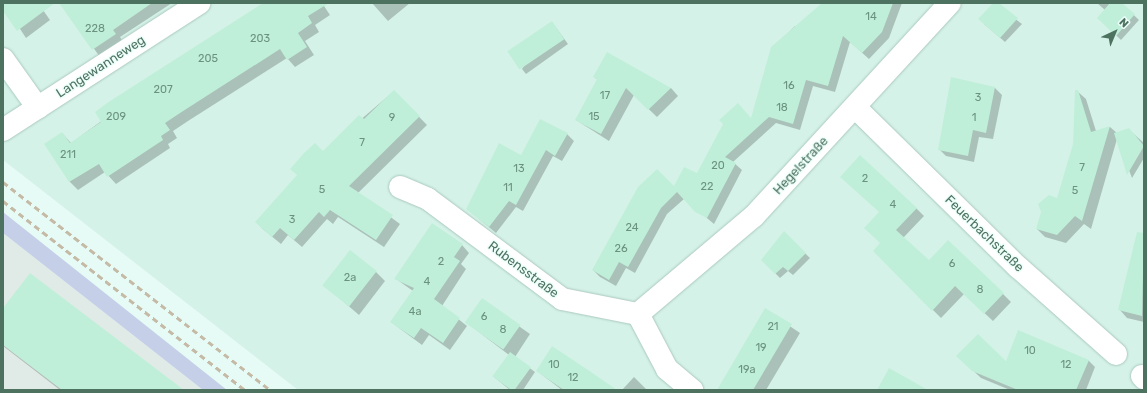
<!DOCTYPE html>
<html>
<head>
<meta charset="utf-8">
<style>
	body { margin:0 }
	#map { position:relative; width:1147px; height:393px; overflow:hidden; background:#e7fbf6; font-family:Rubik,sans-serif }
	div>[style] { position:absolute }
	[style*='--x'] { left:calc(var(--x)*1px); top:calc(var(--y)*1px); width:calc(var(--w)*1px); rotate:calc(var(--a)*1deg) }
	.residential>* { inset:0; background:#d5f2e9 }
	.industrial>* { inset:0; background:#e0ebe7 }
	.green>* { inset:0; background:#c6cfe8 }
	.shadow>* { inset:0; background:#0003 }
	.building>* { inset:0; background:#c0efd9; transform-origin:0 0 }
	.roads { filter:drop-shadow(0 0 1px #abc9bd) drop-shadow(0 0 1px #abc9bd) }
	.minor>* { height:22px; margin:-11px; padding:0 11px; transform-origin:11px; border-radius:11px; background:#fff }
	.rail>* { height:3px; margin-top:-1.5px; transform-origin:0; background:repeating-linear-gradient(90deg,#c4baa5 0 6px,transparent 0 10px) }
	span { translate:-50% -50%; white-space:nowrap; text-align:center; line-height:1.15; -webkit-text-stroke:3px #edfefa; paint-order:stroke }
	.number-label { font-size:11px; color:#6a927e }
	.number-label span { -webkit-text-stroke-width:0 }
	.street-label { font-size:13px; color:#4d7360 }
	.frame { position:absolute; inset:0; border:4px solid #4d7360; pointer-events:none }
	.north { position:absolute; left:1095px; top:12px; width:40px; height:40px; -webkit-text-stroke:3px #edfefa; paint-order:stroke; rotate:44deg; font-size:11px; font-weight:700; line-height:16px; text-align:center; color:#4d7360 }
	.north::after { content:''; display:block; margin:auto; width:14px; height:18px; background:#4d7360; clip-path:polygon(50% 0,100% 100%,50% 72%,0 100%) }
</style>
</head>
<body>
<div id="map">
	<div class="residential">
		<div style="clip-path:polygon(3px 3px,1144px 3px,1144px 390px,298px 390px,3px 160px)"></div>
	</div>
	<div class="industrial">
		<div style="clip-path:polygon(3px 233px,203px 390px,3px 390px)"></div>
	</div>
	<div class="green">
		<div style="clip-path:polygon(3px 212px,227px 390px,203px 390px,3px 233px)"></div>
	</div>
	<div class="shadow">
		<div style="clip-path:polygon(3px 3px,38px 3px,50px 20px,26px 38px)"></div>
		<div style="clip-path:polygon(61px 3px,172px 3px,120px 37px,123px 42px,100px 57px)"></div>
		<div style="clip-path:polygon(265px 3px,322px 3px,330px 15px,315px 25px,319px 32px,305px 41px,314px 55px,295px 67px,287px 58px,188px 121px,173px 131px,177px 138px,168px 144px,170px 148px,116px 184px,105px 172px,78px 190px,70px 182px,45px 144px,62px 133px,71px 143px)"></div>
		<div style="clip-path:polygon(372px 3px,410px 3px,388px 21px)"></div>
		<div style="clip-path:polygon(849px 3px,902px 3px,889px 38px,869px 59px,850px 42px,835px 92px,813px 86px,800px 130px,776px 123px,733px 162px,742px 170px,714px 224px,684px 199px,667px 214px,635px 273px,626px 268px,616px 286px,600px 277px,593px 270px,674px 188px,697px 175px,752px 119px,772px 48px,795px 26px,798px 29px)"></div>
		<div style="clip-path:polygon(994px 3px,1022px 24px,1005px 42px,984px 24px)"></div>
		<div style="clip-path:polygon(1097px 3px,1121px 3px,1139px 20px,1121px 40px,1098px 18px,1105px 10px)"></div>
		<div style="clip-path:polygon(552px 22px,568px 44px,526px 74px,522px 69px)"></div>
		<div style="clip-path:polygon(594px 77px,671px 88px,678px 96px,657px 117px,634px 95px,609px 141px,576px 120px,598px 80px)"></div>
		<div style="clip-path:polygon(952px 78px,995px 88px,1002px 95px,993px 139px,979px 137px,974px 162px,946px 156px,939px 149px)"></div>
		<div style="clip-path:polygon(394px 91px,427px 125px,358px 193px,400px 224px,384px 247px,338px 217px,333px 224px,327px 219px,302px 247px,288px 235px,281px 244px,264px 230px,256px 222px,323px 152px)"></div>
		<div style="clip-path:polygon(1077px 91px,1086px 99px,1096px 131px,1110px 127px,1117px 133px,1128px 129px,1144px 143px,1144px 158px,1132px 178px,1117px 139px,1091px 229px,1084px 224px,1066px 243px,1045px 237px,1037px 229px,1058px 199px,1074px 144px)"></div>
		<div style="clip-path:polygon(567px 134px,574px 141px,562px 161px,553px 156px,523px 211px,516px 207px,496px 233px,467px 209px,522px 156px)"></div>
		<div style="clip-path:polygon(916px 208px,924px 216px,903px 238px,930px 262px,1003px 294px,1011px 302px,993px 321px,964px 294px,941px 318px,874px 251px)"></div>
		<div style="clip-path:polygon(784px 233px,810px 258px,793px 275px,788px 271px,780px 278px,762px 260px)"></div>
		<div style="clip-path:polygon(462px 245px,469px 253px,461px 264px,466px 269px,442px 306px,467px 326px,450px 350px,429px 335px,422px 345px,391px 322px,413px 291px,396px 279px)"></div>
		<div style="clip-path:polygon(1130px 265px,1144px 268px,1144px 322px,1127px 318px,1119px 309px)"></div>
		<div style="clip-path:polygon(376px 272px,385px 281px,359px 315px,324px 285px)"></div>
		<div style="clip-path:polygon(482px 300px,530px 334px,515px 357px,535px 372px,523px 390px,510px 390px,494px 377px,509px 355px,467px 323px)"></div>
		<div style="clip-path:polygon(3px 310px,183px 390px,60px 390px,3px 346px)"></div>
		<div style="clip-path:polygon(766px 310px,800px 333px,766px 390px,745px 390px)"></div>
		<div style="clip-path:polygon(1088px 360px,1095px 367px,1086px 390px,1010px 390px,981px 378px,965px 363px)"></div>
		<div style="clip-path:polygon(537px 371px,616px 390px,562px 390px)"></div>
		<div style="clip-path:polygon(634px 377px,647px 390px,622px 390px)"></div>
	</div>
	<div class="building">
		<div style="clip-path:polygon(3px 3px,55px 3px,17px 31px,3px 11px)"></div>
		<div style="clip-path:polygon(59px 3px,152px 3px,113px 30px,116px 34px,92px 50px)"></div>
		<div style="clip-path:polygon(263px 3px,329px 3px,308px 16px,312px 23px,298px 33px,307px 47px,287px 60px,280px 49px,180px 113px,165px 123px,170px 130px,161px 136px,163px 140px,107px 177px,99px 164px,69px 182px,44px 144px,62px 132px,70px 143px,101px 122px,95px 112px,107px 103px)"></div>
		<div style="clip-path:polygon(822px 3px,893px 3px,882px 32px,862px 53px,843px 36px,828px 86px,806px 80px,793px 124px,769px 117px,725px 157px,736px 163px,707px 218px,695px 212px,677px 192px,661px 208px,628px 267px,619px 262px,609px 280px,592px 270px,638px 187px,657px 169px,674px 186px,684px 167px,697px 173px,723px 124px,719px 120px,738px 103px,751px 118px,771px 47px)"></div>
		<div style="clip-path:polygon(993px 3px,999px 3px,1018px 18px,1000px 38px,978px 19px)"></div>
		<div style="clip-path:polygon(1110px 3px,1122px 3px,1135px 14px,1116px 36px,1097px 18px)"></div>
		<div style="left:552px;top:21px;width:22px;height:54px;rotate:56deg"></div>
		<div style="clip-path:polygon(607px 52px,671px 88px,648px 110px,626px 88px,601px 134px,575px 120px,597px 79px,593px 77px)"></div>
		<div style="clip-path:polygon(951px 77px,995px 87px,986px 133px,973px 130px,968px 156px,938px 150px)"></div>
		<div style="clip-path:polygon(394px 90px,420px 116px,349px 186px,393px 215px,376px 240px,330px 210px,324px 217px,319px 212px,294px 240px,280px 228px,272px 237px,255px 222px,297px 175px,290px 169px,304px 153px,315px 143px,323px 151px,359px 115px,364px 119px)"></div>
		<div style="clip-path:polygon(1075px 90px,1078px 90px,1091px 132px,1110px 126px,1082px 221px,1075px 216px,1057px 235px,1036px 229px,1041px 212px,1038px 204px,1049px 195px,1057px 198px,1073px 144px)"></div>
		<div style="clip-path:polygon(540px 119px,568px 133px,555px 156px,546px 150px,516px 205px,509px 201px,489px 227px,466px 209px,499px 143px,521px 155px)"></div>
		<div style="clip-path:polygon(1129px 128px,1144px 146px,1127px 175px,1114px 133px)"></div>
		<div style="clip-path:polygon(860px 155px,917px 208px,896px 230px,929px 260px,948px 240px,1004px 293px,984px 314px,955px 286px,932px 311px,873px 251px,880px 243px,864px 228px,879px 212px,840px 177px)"></div>
		<div style="clip-path:polygon(432px 223px,463px 244px,454px 257px,460px 261px,434px 299px,460px 318px,443px 343px,421px 328px,414px 338px,390px 322px,414px 288px,394px 279px)"></div>
		<div style="clip-path:polygon(784px 231px,806px 253px,788px 271px,783px 267px,775px 274px,761px 260px)"></div>
		<div style="clip-path:polygon(1137px 232px,1144px 233px,1142px 316px,1118px 310px)"></div>
		<div style="left:350px;top:250px;width:34px;height:45px;rotate:38deg"></div>
		<div style="clip-path:polygon(30px 273px,184px 390px,62px 390px,3px 345px,3px 308px)"></div>
		<div style="left:482px;top:298px;width:47px;height:30px;rotate:35deg"></div>
		<div style="clip-path:polygon(765px 308px,792px 324px,753px 390px,717px 390px)"></div>
		<div style="clip-path:polygon(1018px 330px,1089px 360px,1076px 390px,1018px 390px,972px 371px,956px 356px,978px 334px,1006px 361px)"></div>
		<div style="clip-path:polygon(552px 346px,591px 372px,617px 390px,564px 390px,536px 371px)"></div>
		<div style="left:510px;top:352px;width:26px;height:30px;rotate:36deg"></div>
		<div style="clip-path:polygon(889px 368px,928px 390px,877px 390px)"></div>
	</div>
	<div class="roads">
		<div class="minor">
			<div style="--x:3;--y:59;--w:60;--a:54.5"></div>
			<div style="--x:856;--y:108;--w:227;--a:44.5"></div>
			<div style="--x:1018;--y:267;--w:131;--a:41.6"></div>
			<div style="--x:3;--y:130;--w:234;--a:-32.9"></div>
			<div style="--x:400;--y:187;--w:30;--a:23"></div>
			<div style="--x:428;--y:199;--w:167;--a:36.7"></div>
			<div style="--x:562;--y:299;--w:77;--a:11.2"></div>
			<div style="--x:638;--y:314;--w:62;--a:62.2"></div>
			<div style="--x:667;--y:369;--w:33;--a:40"></div>
			<div style="--x:638;--y:314;--w:152;--a:-40.2"></div>
			<div style="--x:754;--y:216;--w:289;--a:-47.4"></div>
			<div style="--x:1142;--y:376;--w:3;--a:45"></div>
		</div>
	</div>
	<div class="rail">
		<div style="--x:3;--y:182;--w:338;--a:37.9"></div>
		<div style="--x:3;--y:201;--w:307;--a:38"></div>
	</div>
	<div class="number-label">
		<span style="left:871px;top:17px">14</span>
		<span style="left:95px;top:29px">228</span>
		<span style="left:260px;top:39px">203</span>
		<span style="left:208px;top:59px">205</span>
		<span style="left:789px;top:86px">16</span>
		<span style="left:163px;top:90px">207</span>
		<span style="left:605px;top:96px">17</span>
		<span style="left:978px;top:98px">3</span>
		<span style="left:782px;top:108px">18</span>
		<span style="left:116px;top:117px">209</span>
		<span style="left:594px;top:117px">15</span>
		<span style="left:392px;top:118px">9</span>
		<span style="left:974px;top:118px">1</span>
		<span style="left:362px;top:143px">7</span>
		<span style="left:68px;top:155px">211</span>
		<span style="left:718px;top:166px">20</span>
		<span style="left:1082px;top:168px">7</span>
		<span style="left:519px;top:169px">13</span>
		<span style="left:865px;top:179px">2</span>
		<span style="left:707px;top:187px">22</span>
		<span style="left:508px;top:188px">11</span>
		<span style="left:322px;top:190px">5</span>
		<span style="left:1075px;top:191px">5</span>
		<span style="left:893px;top:205px">4</span>
		<span style="left:292px;top:220px">3</span>
		<span style="left:632px;top:228px">24</span>
		<span style="left:621px;top:249px">26</span>
		<span style="left:441px;top:262px">2</span>
		<span style="left:952px;top:264px">6</span>
		<span style="left:350px;top:278px">2a</span>
		<span style="left:427px;top:282px">4</span>
		<span style="left:980px;top:290px">8</span>
		<span style="left:415px;top:312px">4a</span>
		<span style="left:484px;top:317px">6</span>
		<span style="left:773px;top:327px">21</span>
		<span style="left:503px;top:330px">8</span>
		<span style="left:761px;top:348px">19</span>
		<span style="left:1030px;top:351px">10</span>
		<span style="left:554px;top:365px">10</span>
		<span style="left:1066px;top:365px">12</span>
		<span style="left:747px;top:370px">19a</span>
		<span style="left:573px;top:378px">12</span>
	</div>
	<div class="street-label">
		<span style="left:101px;top:67px;rotate:-33deg">Langewanneweg</span>
		<span style="left:801px;top:166px;rotate:-47deg">Hegelstraße</span>
		<span style="left:984px;top:234px;rotate:44deg">Feuerbachstraße</span>
		<span style="left:523px;top:270px;rotate:37deg">Rubensstraße</span>
	</div>
	<div class="frame"></div>
	<div class="north">N</div>
</div>
</body>
</html>
